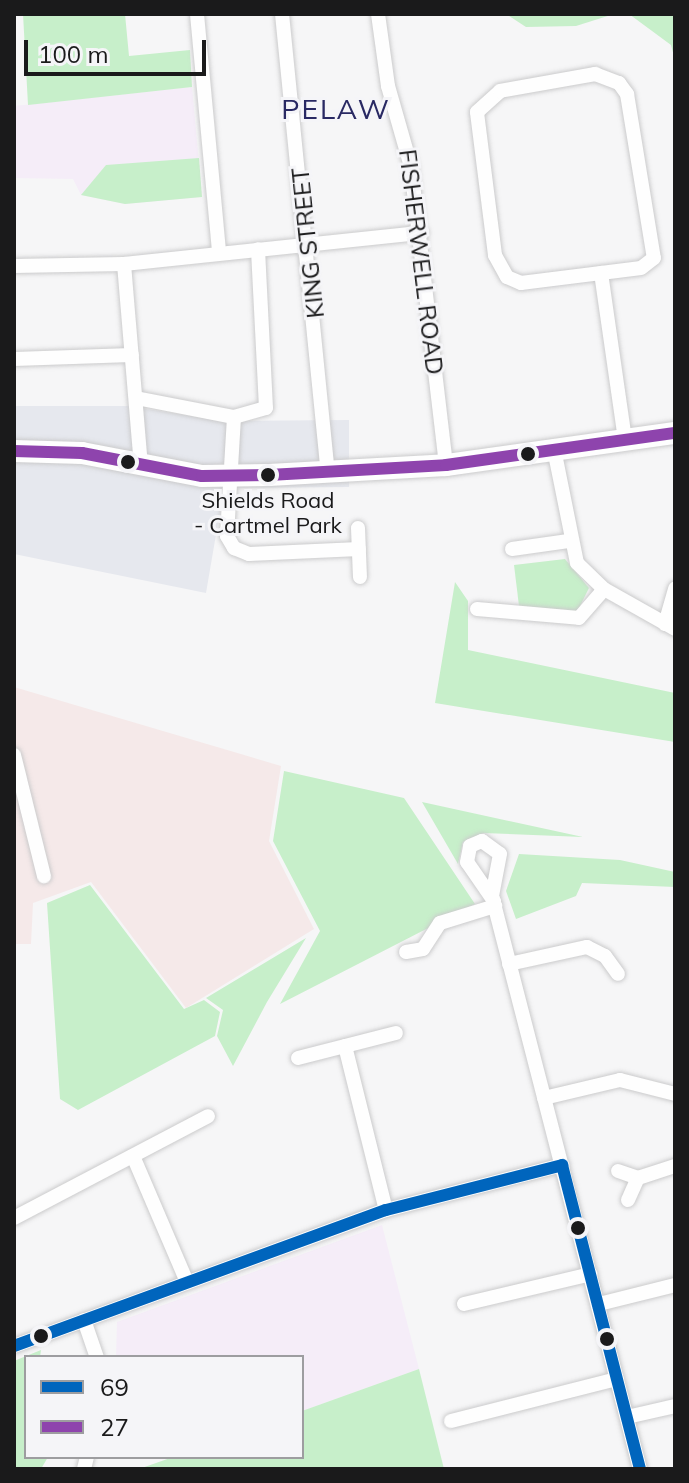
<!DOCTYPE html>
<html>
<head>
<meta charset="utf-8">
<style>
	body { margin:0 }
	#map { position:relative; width:689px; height:1483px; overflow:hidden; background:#f6f6f7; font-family:Mulish,sans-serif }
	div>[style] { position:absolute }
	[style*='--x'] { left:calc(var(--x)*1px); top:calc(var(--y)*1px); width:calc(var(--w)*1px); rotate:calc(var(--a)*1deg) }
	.built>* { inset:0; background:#e6e8ee }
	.industrial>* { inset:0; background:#f5e9e9 }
	.education>* { inset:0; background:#f5edf8 }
	.green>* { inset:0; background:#c7efca }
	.roads { filter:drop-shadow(0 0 2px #cbcbcc) drop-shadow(0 0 2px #cbcbcc) }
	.street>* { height:14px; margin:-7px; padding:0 7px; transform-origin:7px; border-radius:7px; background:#fefefe }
	.primary>* { height:22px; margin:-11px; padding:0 11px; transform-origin:11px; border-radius:11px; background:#fefefe }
	.bus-1>* { height:12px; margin:-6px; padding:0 6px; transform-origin:6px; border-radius:6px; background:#0065bd }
	.bus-2>* { height:12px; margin:-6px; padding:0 6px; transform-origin:6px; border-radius:6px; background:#8e44ad }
	.dots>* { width:22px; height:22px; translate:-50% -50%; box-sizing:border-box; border:4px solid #f5f5f8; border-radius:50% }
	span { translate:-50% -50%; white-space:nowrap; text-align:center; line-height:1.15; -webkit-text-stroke:6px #f5f5f8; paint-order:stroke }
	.bus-label { font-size:22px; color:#1a1a1b }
	.street-label { font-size:24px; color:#1a1a1b }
	.quarter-label { font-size:28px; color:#292963; letter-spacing:2px }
	.frame { position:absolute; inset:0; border:16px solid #1a1a1b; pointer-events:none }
	.legend { position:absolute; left:24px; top:1355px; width:280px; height:104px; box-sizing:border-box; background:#f5f5f8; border:2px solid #9d9da0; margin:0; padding:10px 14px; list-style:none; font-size:24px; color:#1a1a1b }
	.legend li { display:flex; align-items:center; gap:16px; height:40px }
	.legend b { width:40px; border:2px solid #9d9da0 }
	.scale { position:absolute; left:24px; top:40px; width:182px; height:36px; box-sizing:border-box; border:4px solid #1a1a1b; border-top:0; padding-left:10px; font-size:24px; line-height:28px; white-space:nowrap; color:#1a1a1b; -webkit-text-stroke:6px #f5f5f8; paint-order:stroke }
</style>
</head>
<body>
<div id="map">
	<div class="built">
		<div style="clip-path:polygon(14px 406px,127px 406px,223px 421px,349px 420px,349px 487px,224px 488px,206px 593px,14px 554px)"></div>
	</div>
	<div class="industrial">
		<div style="clip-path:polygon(14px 687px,281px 766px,269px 841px,314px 929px,186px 1008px,91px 882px,33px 903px,31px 944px,14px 944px)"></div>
	</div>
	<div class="education">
		<div style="clip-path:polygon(192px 87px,202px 197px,125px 204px,81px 195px,73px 179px,14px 178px,14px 106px)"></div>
		<div style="clip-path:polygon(382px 1225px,419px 1369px,302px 1411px,302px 1357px,116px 1357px,117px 1322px)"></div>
	</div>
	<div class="green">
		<div style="clip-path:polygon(23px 14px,125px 14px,129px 56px,190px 50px,192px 87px,28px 105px)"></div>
		<div style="clip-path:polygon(506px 14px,614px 14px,576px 26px,526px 27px)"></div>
		<div style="clip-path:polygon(629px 14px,675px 14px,675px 60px,671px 45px)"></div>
		<div style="clip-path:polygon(199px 158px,202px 197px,125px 204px,81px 195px,106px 165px)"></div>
		<div style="clip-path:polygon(565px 559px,589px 588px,577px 612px,519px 606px,514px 565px)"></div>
		<div style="clip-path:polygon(455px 582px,468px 601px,468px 650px,675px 693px,675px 742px,435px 703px)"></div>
		<div style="clip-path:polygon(284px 771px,404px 798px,475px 904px,280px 1004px,320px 931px,273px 841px)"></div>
		<div style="clip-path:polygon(422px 802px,583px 837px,483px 833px,463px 842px,458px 864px)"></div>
		<div style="clip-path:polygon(519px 854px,620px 860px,675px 872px,675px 887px,582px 883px,576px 896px,516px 919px,506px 891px)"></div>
		<div style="clip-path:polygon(90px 885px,184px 1009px,204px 1000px,220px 1012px,215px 1036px,78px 1110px,60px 1099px,47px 903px)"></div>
		<div style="clip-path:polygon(306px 938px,267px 1002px,233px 1066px,217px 1036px,223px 1010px,206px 998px)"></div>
		<div style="clip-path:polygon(41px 1350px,40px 1357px,26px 1357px,26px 1457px,48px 1457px,41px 1469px,14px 1469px,14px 1361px)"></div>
		<div style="clip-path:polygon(419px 1369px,444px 1469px,139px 1469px,173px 1457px,302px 1457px,302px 1411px)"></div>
	</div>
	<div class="roads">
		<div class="street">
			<div style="--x:197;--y:14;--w:240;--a:84.7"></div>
			<div style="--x:282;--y:14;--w:460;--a:84.3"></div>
			<div style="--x:378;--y:14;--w:73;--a:82.1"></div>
			<div style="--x:388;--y:86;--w:84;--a:74.1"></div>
			<div style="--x:411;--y:167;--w:300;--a:83.3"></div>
			<div style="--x:595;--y:74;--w:26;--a:21"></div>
			<div style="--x:619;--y:83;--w:14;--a:54"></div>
			<div style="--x:627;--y:94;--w:166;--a:80.7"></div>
			<div style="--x:654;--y:258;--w:16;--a:142"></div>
			<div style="--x:641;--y:268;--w:121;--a:172.9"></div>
			<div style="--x:521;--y:283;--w:15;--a:-157"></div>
			<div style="--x:507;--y:277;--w:25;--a:-119"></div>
			<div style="--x:495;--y:255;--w:144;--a:-97.2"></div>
			<div style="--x:477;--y:112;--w:31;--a:-42"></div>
			<div style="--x:500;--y:91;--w:97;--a:-10.1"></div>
			<div style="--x:124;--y:264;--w:203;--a:85.2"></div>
			<div style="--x:14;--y:266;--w:110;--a:-1"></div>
			<div style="--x:124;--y:264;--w:299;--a:-6"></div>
			<div style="--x:601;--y:273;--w:168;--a:81.8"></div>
			<div style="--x:14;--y:359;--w:118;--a:-1.9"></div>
			<div style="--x:136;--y:398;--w:100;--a:11"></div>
			<div style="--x:234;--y:417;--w:33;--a:-16"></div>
			<div style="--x:266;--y:408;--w:159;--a:-92.9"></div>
			<div style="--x:234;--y:417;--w:119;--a:93.4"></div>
			<div style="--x:227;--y:536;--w:14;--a:60"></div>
			<div style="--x:234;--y:548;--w:16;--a:22"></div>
			<div style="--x:249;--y:554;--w:110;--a:-2.6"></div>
			<div style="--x:554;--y:449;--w:116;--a:78.6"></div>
			<div style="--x:577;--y:563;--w:37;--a:44"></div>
			<div style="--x:604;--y:589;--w:81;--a:29.4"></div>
			<div style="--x:358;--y:528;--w:49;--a:87.7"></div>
			<div style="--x:512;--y:549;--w:57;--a:-8.1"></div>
			<div style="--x:477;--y:609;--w:102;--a:5"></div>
			<div style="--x:579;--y:618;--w:38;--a:-49"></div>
			<div style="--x:665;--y:624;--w:37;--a:-74"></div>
			<div style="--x:14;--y:755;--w:125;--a:76.1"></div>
			<div style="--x:494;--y:901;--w:47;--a:-124.7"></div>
			<div style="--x:467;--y:862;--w:16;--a:-79"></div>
			<div style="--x:470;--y:846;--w:13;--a:-23"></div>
			<div style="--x:482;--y:841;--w:22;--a:36"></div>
			<div style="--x:500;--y:854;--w:43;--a:100.8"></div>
			<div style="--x:492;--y:896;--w:592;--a:75.52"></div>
			<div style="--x:406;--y:952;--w:17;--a:-10"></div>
			<div style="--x:423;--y:949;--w:31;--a:-57"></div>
			<div style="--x:440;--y:923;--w:58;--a:-17.2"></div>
			<div style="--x:509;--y:964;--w:80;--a:-12.3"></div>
			<div style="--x:587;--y:947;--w:20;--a:27"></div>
			<div style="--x:605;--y:956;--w:22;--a:54"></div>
			<div style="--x:345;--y:1046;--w:169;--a:76"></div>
			<div style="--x:298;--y:1058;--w:101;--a:-14.3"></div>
			<div style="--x:544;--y:1098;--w:78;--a:-13.3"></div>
			<div style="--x:620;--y:1080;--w:57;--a:14.3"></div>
			<div style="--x:133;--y:1156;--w:137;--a:66.8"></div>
			<div style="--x:618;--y:1171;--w:21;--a:19"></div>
			<div style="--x:628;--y:1200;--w:24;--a:-66"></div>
			<div style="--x:638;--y:1178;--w:39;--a:-18"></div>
			<div style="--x:14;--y:1218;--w:219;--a:-27.7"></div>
			<div style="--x:464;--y:1304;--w:130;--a:-13.3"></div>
			<div style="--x:599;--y:1304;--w:78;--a:-14"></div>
			<div style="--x:84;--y:1320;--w:39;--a:71"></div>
			<div style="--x:14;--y:1346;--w:396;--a:-20.1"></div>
			<div style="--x:386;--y:1210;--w:182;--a:-14.3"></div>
			<div style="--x:627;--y:1417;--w:49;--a:-12.9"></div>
			<div style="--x:451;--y:1421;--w:171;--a:-14.2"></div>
			<div style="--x:84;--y:1469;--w:12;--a:-76"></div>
		</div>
		<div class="primary">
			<div style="--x:14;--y:451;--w:68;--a:1.7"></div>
			<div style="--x:82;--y:453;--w:122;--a:10.9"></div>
			<div style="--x:202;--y:476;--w:67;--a:-0.9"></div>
			<div style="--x:269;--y:475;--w:177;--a:-3.2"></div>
			<div style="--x:446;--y:465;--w:231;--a:-8"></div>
		</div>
	</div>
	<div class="bus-1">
		<div style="--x:14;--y:1346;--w:396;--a:-20.1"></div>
		<div style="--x:386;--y:1210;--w:182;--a:-14.3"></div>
		<div style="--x:562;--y:1165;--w:314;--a:75.6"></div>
	</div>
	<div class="bus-2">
		<div style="--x:14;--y:451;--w:68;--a:1.7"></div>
		<div style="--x:82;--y:453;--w:122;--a:10.9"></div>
		<div style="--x:202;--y:476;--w:67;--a:-0.9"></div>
		<div style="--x:269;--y:475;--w:177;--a:-3.2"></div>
		<div style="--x:446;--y:465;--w:231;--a:-8"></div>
	</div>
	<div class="dots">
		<div style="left:528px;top:454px;background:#1a1a1b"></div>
		<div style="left:128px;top:462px;background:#1a1a1b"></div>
		<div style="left:268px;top:475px;background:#1a1a1b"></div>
		<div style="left:578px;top:1228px;background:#1a1a1b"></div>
		<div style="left:41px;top:1336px;background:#1a1a1b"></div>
		<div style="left:607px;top:1339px;background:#1a1a1b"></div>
	</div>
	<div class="bus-label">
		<span style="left:268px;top:513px">Shields Road<br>- Cartmel Park</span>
	</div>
	<div class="street-label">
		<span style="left:308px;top:243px;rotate:-96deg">KING STREET</span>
		<span style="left:421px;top:262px;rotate:83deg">FISHERWELL ROAD</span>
	</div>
	<div class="quarter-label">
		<span style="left:336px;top:109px">PELAW</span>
	</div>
	<div class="frame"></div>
	<ul class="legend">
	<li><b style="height:10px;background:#0065bd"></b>69</li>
	<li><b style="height:10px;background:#8e44ad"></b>27</li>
	</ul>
	<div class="scale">100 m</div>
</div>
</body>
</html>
